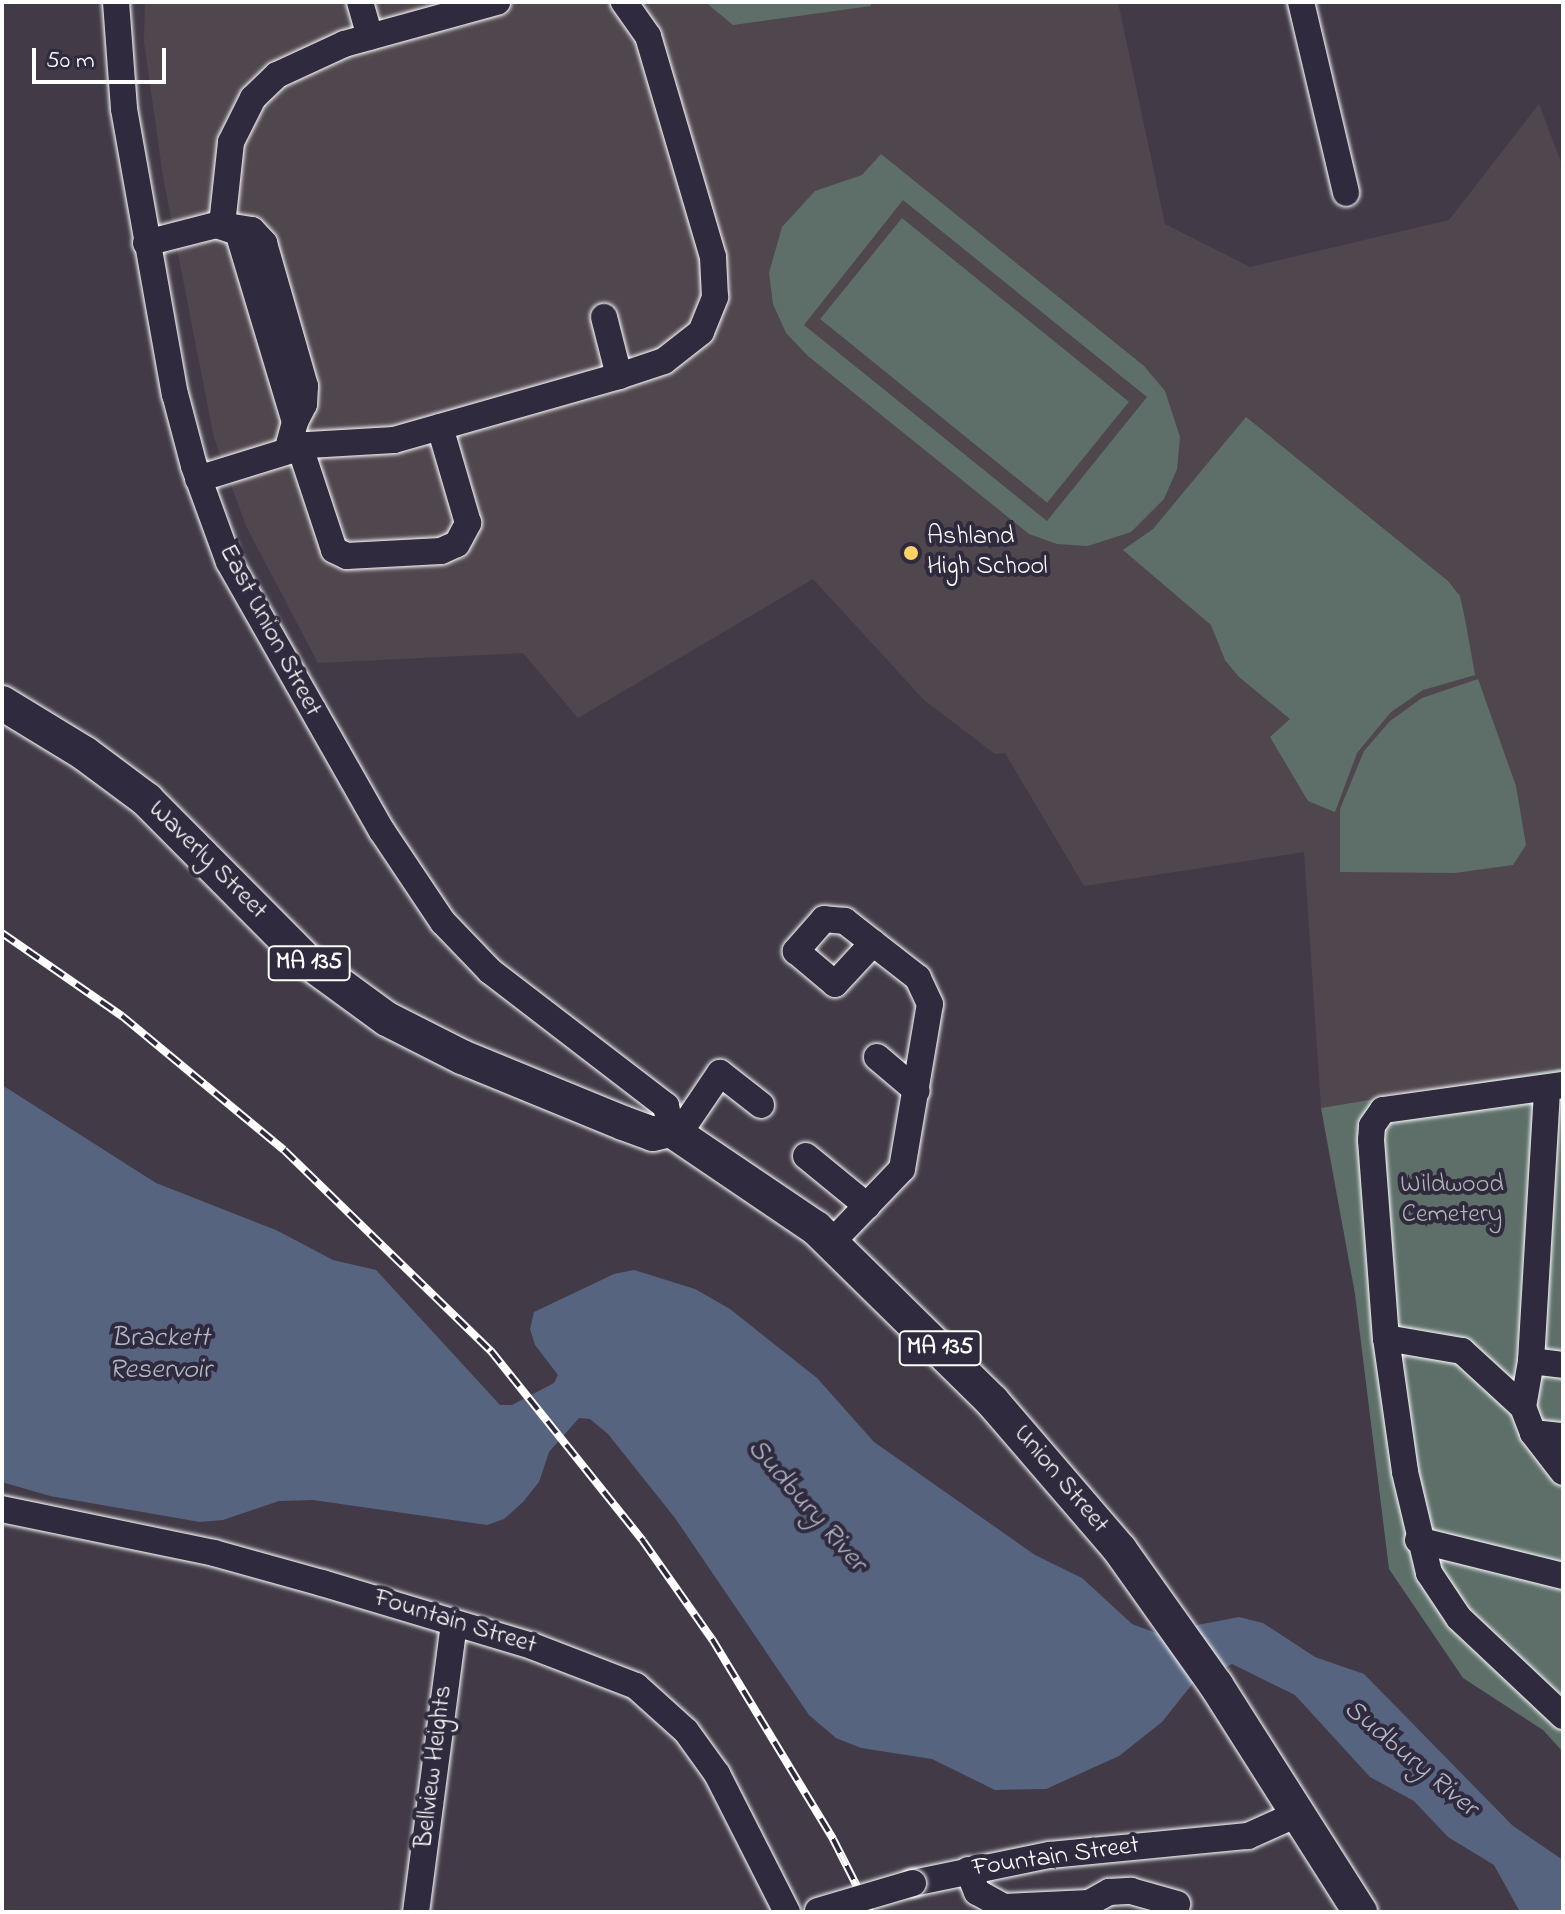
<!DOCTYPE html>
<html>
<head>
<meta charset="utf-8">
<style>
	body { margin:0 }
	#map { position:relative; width:1565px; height:1914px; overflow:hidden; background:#423b47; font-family:"Indie Flower",sans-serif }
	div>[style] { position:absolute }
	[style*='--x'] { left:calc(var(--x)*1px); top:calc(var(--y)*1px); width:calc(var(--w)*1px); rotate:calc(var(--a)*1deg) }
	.built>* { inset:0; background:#50474e }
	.green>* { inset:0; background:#5d6f68; transform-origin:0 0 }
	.water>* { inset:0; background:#576480 }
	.roads { filter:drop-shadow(0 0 2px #fff) drop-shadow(0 0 2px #fff) }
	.minor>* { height:26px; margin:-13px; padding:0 13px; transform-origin:13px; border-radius:13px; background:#2f2a3d }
	.major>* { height:34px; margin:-17px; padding:0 17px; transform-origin:17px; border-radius:17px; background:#2f2a3d }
	.rail>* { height:8px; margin-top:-4px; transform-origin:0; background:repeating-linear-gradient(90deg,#2f2a3d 0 15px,#fff 0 30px); box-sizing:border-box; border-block:2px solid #fff }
	.bridges { filter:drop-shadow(0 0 2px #fff) drop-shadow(0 0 2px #fff) }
	.minor-bridge>* { height:26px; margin:-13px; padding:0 13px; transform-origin:13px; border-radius:13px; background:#2f2a3d }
	.dots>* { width:22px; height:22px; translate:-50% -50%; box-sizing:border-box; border:4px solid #2f2a3d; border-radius:50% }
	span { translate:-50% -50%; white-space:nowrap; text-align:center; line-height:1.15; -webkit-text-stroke:8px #2f2a3d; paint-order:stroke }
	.shield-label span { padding:2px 6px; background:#2f2a3d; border:2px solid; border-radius:6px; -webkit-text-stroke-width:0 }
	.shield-label { font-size:24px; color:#fff; font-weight:700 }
	.poi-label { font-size:26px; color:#fff }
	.left { translate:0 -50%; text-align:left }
	.street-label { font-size:26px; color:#fff }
	.park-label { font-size:26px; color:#aeb7b4 }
	.water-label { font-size:28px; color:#b3b9c6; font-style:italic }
	.frame { position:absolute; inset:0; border:4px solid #fff; pointer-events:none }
	.scale { position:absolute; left:32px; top:48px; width:134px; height:36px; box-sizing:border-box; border:4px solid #fff; border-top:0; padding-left:10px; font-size:24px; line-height:28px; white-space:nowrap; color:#fff; -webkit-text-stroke:6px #2f2a3d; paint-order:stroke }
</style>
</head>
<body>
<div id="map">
	<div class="built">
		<div style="clip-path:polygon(145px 2px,1118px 2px,1165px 224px,1250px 267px,1449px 220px,1539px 104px,1563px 168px,1563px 1068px,1321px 1108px,1304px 852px,1084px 886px,1005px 753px,995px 754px,924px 700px,813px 579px,578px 718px,523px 653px,318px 663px,246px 526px,214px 438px,163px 177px,144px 41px)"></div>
	</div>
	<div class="green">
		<div style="clip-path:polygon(705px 2px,871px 2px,871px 6px,733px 25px)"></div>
		<div style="clip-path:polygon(evenodd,881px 154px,1144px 366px,1165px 391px,1180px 437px,1177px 469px,1164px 499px,1131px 532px,1088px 546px,1057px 544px,1029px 534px,808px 356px,786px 333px,773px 304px,769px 273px,782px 227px,815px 191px,862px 175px,881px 154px,903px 200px,1147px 397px,1047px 521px,804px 325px,903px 200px)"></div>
		<div style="left:902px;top:218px;width:292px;height:130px;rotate:39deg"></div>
		<div style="clip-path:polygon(1246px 417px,1448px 581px,1460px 596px,1465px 619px,1475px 675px,1423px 690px,1391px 712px,1357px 753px,1335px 812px,1308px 801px,1270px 737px,1290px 719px,1239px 677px,1225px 660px,1211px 625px,1123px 550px,1153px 529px)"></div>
		<div style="clip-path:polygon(1478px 679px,1516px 786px,1526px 845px,1513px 865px,1455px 873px,1340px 872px,1340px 809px,1364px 751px,1390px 721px,1422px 698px)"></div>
		<div style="clip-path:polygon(1563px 1068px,1563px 1752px,1543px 1730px,1463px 1678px,1389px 1569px,1355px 1294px,1321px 1108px)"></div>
	</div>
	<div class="water">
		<div style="clip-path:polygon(2px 1085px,156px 1183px,276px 1230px,333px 1260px,376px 1270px,500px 1405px,512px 1405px,554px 1383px,558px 1375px,535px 1345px,530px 1329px,534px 1312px,614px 1274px,634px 1270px,695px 1289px,730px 1309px,817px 1378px,874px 1442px,1035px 1555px,1082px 1578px,1132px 1624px,1156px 1633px,1239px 1617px,1263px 1623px,1315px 1657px,1364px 1674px,1513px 1826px,1563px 1860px,1563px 1912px,1520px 1912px,1494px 1865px,1448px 1837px,1414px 1801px,1370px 1777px,1295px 1695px,1232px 1664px,1193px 1683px,1162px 1722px,1119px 1756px,1046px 1789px,995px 1790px,932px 1759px,861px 1748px,836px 1738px,809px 1715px,675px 1518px,608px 1434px,590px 1419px,579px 1418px,549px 1452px,539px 1482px,523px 1502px,504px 1519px,487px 1525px,313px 1500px,279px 1501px,223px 1520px,200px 1522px,50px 1496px,2px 1482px)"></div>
	</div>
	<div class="roads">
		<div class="minor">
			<div style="--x:116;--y:2;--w:107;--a:85.7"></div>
			<div style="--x:124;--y:109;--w:290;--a:79.9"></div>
			<div style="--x:175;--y:394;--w:74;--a:75.2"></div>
			<div style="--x:194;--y:466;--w:102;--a:70"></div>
			<div style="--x:229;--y:562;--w:309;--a:60.4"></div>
			<div style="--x:382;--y:831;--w:110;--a:56.2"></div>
			<div style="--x:443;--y:922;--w:68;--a:46.2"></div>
			<div style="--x:490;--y:971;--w:222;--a:37.5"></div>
			<div style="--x:666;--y:1106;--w:25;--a:78"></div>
			<div style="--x:360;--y:2;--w:36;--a:74"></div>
			<div style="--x:1301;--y:2;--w:196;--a:76.7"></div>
			<div style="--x:222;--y:225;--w:83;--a:-83.8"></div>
			<div style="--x:231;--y:142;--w:49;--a:-63.4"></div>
			<div style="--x:253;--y:98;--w:33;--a:-44"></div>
			<div style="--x:277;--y:75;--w:74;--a:-24.8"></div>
			<div style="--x:344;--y:44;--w:159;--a:-15.4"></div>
			<div style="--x:233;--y:227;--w:19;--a:9"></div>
			<div style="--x:252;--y:230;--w:18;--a:47"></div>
			<div style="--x:264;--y:243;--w:149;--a:74"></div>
			<div style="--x:305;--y:386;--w:18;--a:93"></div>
			<div style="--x:304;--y:404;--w:20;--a:117"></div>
			<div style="--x:146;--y:243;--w:72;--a:-14.4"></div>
			<div style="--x:216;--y:225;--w:23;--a:18"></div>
			<div style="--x:238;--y:232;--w:198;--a:73.3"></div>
			<div style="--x:295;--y:422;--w:30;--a:105"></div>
			<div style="--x:604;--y:317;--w:61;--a:75.7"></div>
			<div style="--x:300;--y:447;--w:108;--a:71.7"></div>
			<div style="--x:334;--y:550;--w:14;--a:25"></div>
			<div style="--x:347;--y:556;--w:94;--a:-3"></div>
			<div style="--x:441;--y:551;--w:17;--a:-24"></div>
			<div style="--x:457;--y:544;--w:24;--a:-62"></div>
			<div style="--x:468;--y:523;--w:100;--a:-106.3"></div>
			<div style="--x:198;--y:479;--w:115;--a:-17.2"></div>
			<div style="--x:308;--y:445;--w:86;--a:-3.3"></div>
			<div style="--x:394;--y:440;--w:234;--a:-15.9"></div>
			<div style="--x:619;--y:376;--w:47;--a:-18.4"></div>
			<div style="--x:664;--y:361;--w:47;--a:-38.1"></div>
			<div style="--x:701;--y:332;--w:38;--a:-68"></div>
			<div style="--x:715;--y:297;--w:40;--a:-92.9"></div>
			<div style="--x:713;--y:257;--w:230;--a:-106.4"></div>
			<div style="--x:648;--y:36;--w:42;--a:-125.2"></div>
			<div style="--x:877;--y:1057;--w:52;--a:40.4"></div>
			<div style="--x:1563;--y:1085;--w:182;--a:172.1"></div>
			<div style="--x:1383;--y:1110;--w:19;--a:125"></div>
			<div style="--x:1372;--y:1126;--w:14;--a:94"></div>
			<div style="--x:1371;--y:1140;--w:199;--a:85.7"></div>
			<div style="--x:1386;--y:1338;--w:135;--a:81.9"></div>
			<div style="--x:1405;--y:1472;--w:104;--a:76.6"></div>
			<div style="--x:1429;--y:1573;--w:54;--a:56.3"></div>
			<div style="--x:1459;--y:1618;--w:143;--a:43.3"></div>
			<div style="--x:678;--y:1135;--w:75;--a:-55.9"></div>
			<div style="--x:720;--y:1073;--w:52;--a:38"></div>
			<div style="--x:806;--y:1156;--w:79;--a:39.3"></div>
			<div style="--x:832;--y:1242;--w:101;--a:-46.2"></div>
			<div style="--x:902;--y:1169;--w:167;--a:-80.4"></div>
			<div style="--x:930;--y:1004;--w:29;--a:-115"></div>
			<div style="--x:918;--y:978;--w:57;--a:-142.1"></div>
			<div style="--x:873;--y:943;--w:36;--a:-142"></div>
			<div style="--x:845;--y:921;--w:21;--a:-175"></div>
			<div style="--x:824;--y:919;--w:43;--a:131.2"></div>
			<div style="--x:796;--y:951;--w:51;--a:40.2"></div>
			<div style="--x:835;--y:984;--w:56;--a:-47.2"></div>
			<div style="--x:1386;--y:1338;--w:77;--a:9.7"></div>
			<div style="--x:1462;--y:1351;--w:83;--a:42.6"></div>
			<div style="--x:1523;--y:1407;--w:28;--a:69"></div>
			<div style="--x:1533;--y:1433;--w:30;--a:6"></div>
			<div style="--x:1531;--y:1361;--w:32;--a:7"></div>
			<div style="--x:1523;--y:1407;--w:47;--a:-80.1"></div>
			<div style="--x:1531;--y:1361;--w:273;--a:-86.6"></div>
			<div style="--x:1533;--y:1433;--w:49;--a:52.4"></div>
			<div style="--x:2;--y:1509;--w:217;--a:11.7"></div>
			<div style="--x:214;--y:1553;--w:112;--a:15.5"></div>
			<div style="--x:322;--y:1583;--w:219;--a:16.7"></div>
			<div style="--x:532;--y:1646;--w:111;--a:21"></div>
			<div style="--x:636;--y:1686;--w:67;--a:42"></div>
			<div style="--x:686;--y:1731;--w:53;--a:54.2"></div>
			<div style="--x:717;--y:1774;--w:155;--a:63.1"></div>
			<div style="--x:1418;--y:1540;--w:149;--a:13.9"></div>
			<div style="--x:968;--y:1870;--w:24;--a:68"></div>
			<div style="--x:977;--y:1892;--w:31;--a:29"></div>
			<div style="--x:1004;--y:1907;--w:85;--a:-2.7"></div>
			<div style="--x:1089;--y:1903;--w:23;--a:-29"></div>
			<div style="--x:1109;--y:1892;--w:22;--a:-3"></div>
			<div style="--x:1131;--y:1891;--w:48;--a:15.8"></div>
			<div style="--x:913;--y:1883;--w:140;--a:-11.6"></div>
			<div style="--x:1050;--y:1855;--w:199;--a:-5.5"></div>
			<div style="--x:1248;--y:1836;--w:54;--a:-24.2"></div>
			<div style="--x:416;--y:1912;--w:291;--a:-82.5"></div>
		</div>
		<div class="major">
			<div style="--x:2;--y:703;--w:96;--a:31.4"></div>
			<div style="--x:84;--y:753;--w:79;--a:36.7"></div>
			<div style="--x:147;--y:800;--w:226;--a:45.2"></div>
			<div style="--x:306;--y:960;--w:100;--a:36.1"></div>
			<div style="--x:387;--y:1019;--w:84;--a:26.9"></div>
			<div style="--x:462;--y:1057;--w:174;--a:22.3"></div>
			<div style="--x:623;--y:1123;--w:32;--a:20"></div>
			<div style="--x:653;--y:1134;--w:18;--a:-13"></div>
			<div style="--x:671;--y:1130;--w:175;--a:34.1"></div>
			<div style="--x:816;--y:1228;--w:247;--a:44.5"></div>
			<div style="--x:992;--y:1401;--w:196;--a:49.3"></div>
			<div style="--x:1120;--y:1550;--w:166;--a:54.6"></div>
			<div style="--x:1216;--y:1685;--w:269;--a:57.6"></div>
		</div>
	</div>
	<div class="rail">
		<div style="--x:2;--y:933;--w:146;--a:34.7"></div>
		<div style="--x:122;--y:1016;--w:210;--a:39.6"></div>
		<div style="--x:284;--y:1150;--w:289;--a:44.2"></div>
		<div style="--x:491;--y:1351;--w:243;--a:51.3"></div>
		<div style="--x:643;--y:1541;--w:120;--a:54.9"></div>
		<div style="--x:712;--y:1639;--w:234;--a:58.8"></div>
		<div style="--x:833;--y:1839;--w:82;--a:63.1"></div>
	</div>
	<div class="bridges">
		<div class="minor-bridge">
			<div style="--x:818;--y:1911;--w:99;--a:-16.4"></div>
		</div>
	</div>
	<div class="dots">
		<div style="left:911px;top:553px;background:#ffd166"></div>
	</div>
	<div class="shield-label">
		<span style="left:309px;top:963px">MA 135</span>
		<span style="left:940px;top:1348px">MA 135</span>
	</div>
	<div class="poi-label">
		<span class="left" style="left:927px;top:553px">Ashland<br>High School</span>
	</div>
	<div class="street-label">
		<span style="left:269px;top:631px;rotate:62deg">East Union Street</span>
		<span style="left:207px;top:861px;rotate:45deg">Waverly Street</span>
		<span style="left:1060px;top:1480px;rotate:50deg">Union Street</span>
		<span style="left:455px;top:1623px;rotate:17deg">Fountain Street</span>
		<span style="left:435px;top:1767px;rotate:-83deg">Bellview Heights</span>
		<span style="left:1056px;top:1858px;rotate:-8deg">Fountain Street</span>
	</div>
	<div class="park-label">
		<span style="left:1452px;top:1201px">Wildwood<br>Cemetery</span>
	</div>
	<div class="water-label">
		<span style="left:160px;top:1355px">Brackett<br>Reservoir</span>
		<span style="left:806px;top:1506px;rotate:49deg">Sudbury River</span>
		<span style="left:1410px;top:1759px;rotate:40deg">Sudbury River</span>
	</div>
	<div class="frame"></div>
	<div class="scale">50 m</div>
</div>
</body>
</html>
